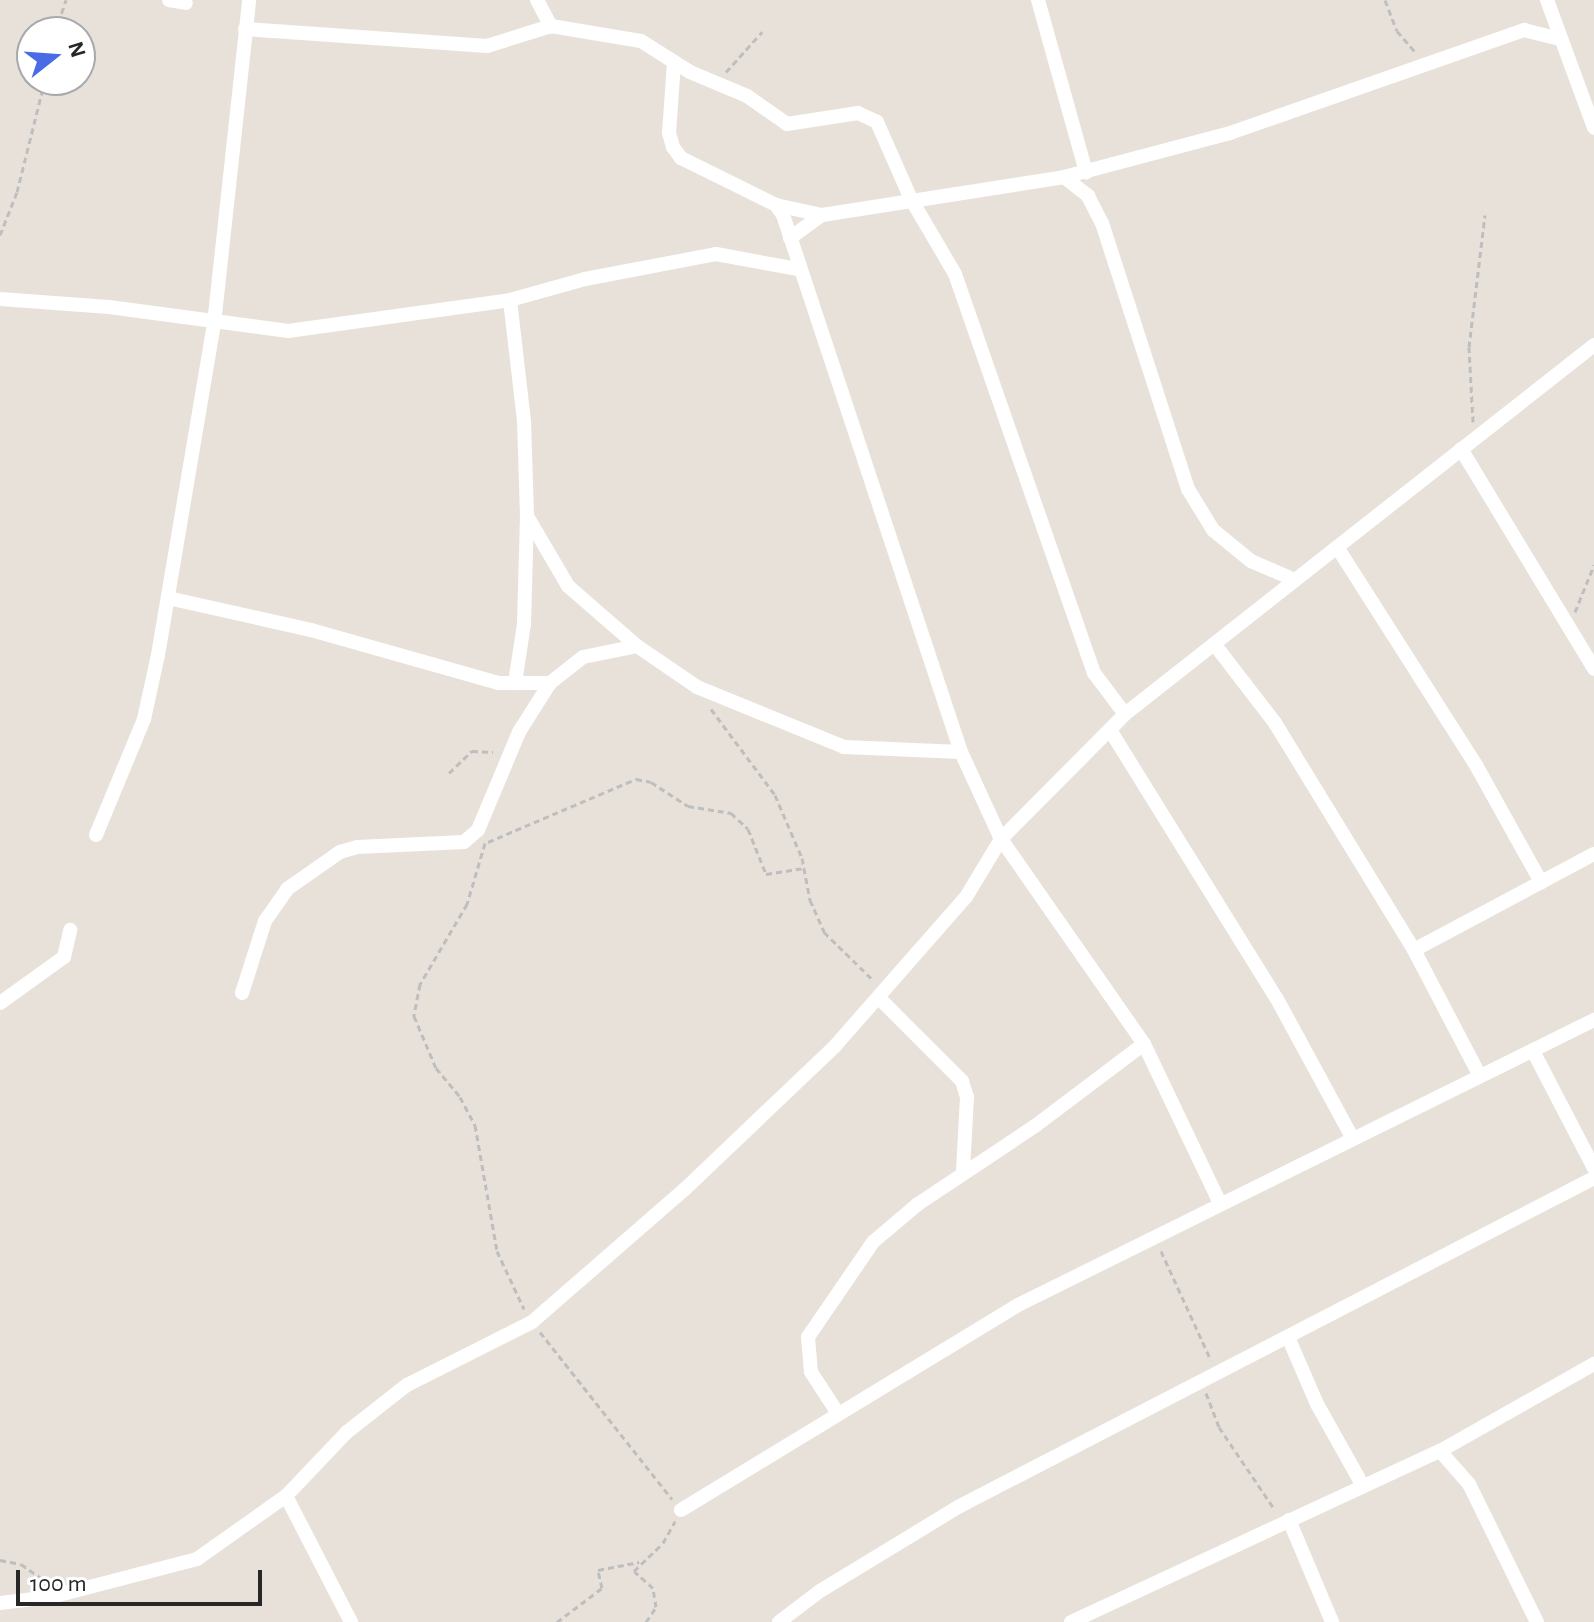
<!DOCTYPE html>
<html>
<head>
<meta charset="utf-8">
<style>
	body { margin:0 }
	#map { position:relative; width:1594px; height:1622px; overflow:hidden; background:#e8e1da; font-family:"Alegreya Sans",sans-serif }
	div>[style] { position:absolute }
	[style*='--x'] { left:calc(var(--x)*1px); top:calc(var(--y)*1px); width:calc(var(--w)*1px); rotate:calc(var(--a)*1deg) }
	.path>* { height:3px; margin-top:-1.5px; transform-origin:0; background:repeating-linear-gradient(90deg,#bebebe 0 6px,transparent 0 10px) }
	.street>* { height:14px; margin:-7px; padding:0 7px; transform-origin:7px; border-radius:7px; background:#fff }
	span { translate:-50% -50%; white-space:nowrap; text-align:center; line-height:1.15; -webkit-text-stroke:6px #fff; paint-order:stroke }
	.north { position:absolute; left:16px; top:16px; width:80px; height:80px; box-sizing:border-box; background:#fff; border:2px solid #a9a9a9; border-radius:50%; rotate:73deg; font-size:22px; font-weight:700; line-height:32px; text-align:center; color:#272727 }
	.north::after { content:''; display:block; margin:auto; width:28px; height:36px; background:#496ce6; clip-path:polygon(50% 0,100% 100%,50% 72%,0 100%) }
	.scale { position:absolute; left:16px; top:1570px; width:246px; height:36px; box-sizing:border-box; border:4px solid #272727; border-top:0; padding-left:10px; font-size:24px; line-height:28px; white-space:nowrap; color:#272727; -webkit-text-stroke:6px #fff; paint-order:stroke }
</style>
</head>
<body>
<div id="map">
	<div class="path">
		<div style="--x:1385;--y:0;--w:33;--a:69"></div>
		<div style="--x:1397;--y:31;--w:28;--a:49"></div>
		<div style="--x:55;--y:32;--w:34;--a:-71"></div>
		<div style="--x:726;--y:72;--w:54;--a:-48"></div>
		<div style="--x:0;--y:235;--w:46;--a:-68.4"></div>
		<div style="--x:17;--y:192;--w:115;--a:-76"></div>
		<div style="--x:1473;--y:422;--w:75;--a:-93.1"></div>
		<div style="--x:1469;--y:347;--w:133;--a:-83.1"></div>
		<div style="--x:1575;--y:612;--w:51;--a:-68"></div>
		<div style="--x:711;--y:709;--w:107;--a:53.3"></div>
		<div style="--x:775;--y:795;--w:69;--a:66.8"></div>
		<div style="--x:802;--y:858;--w:43;--a:79.2"></div>
		<div style="--x:810;--y:900;--w:35;--a:66"></div>
		<div style="--x:824;--y:932;--w:70;--a:44.4"></div>
		<div style="--x:449;--y:773;--w:32;--a:-44"></div>
		<div style="--x:472;--y:751;--w:21;--a:3"></div>
		<div style="--x:488;--y:842;--w:161;--a:-23.1"></div>
		<div style="--x:636;--y:779;--w:15;--a:11"></div>
		<div style="--x:651;--y:782;--w:44;--a:33"></div>
		<div style="--x:688;--y:806;--w:44;--a:9.2"></div>
		<div style="--x:731;--y:813;--w:23;--a:43"></div>
		<div style="--x:748;--y:829;--w:48;--a:68.2"></div>
		<div style="--x:766;--y:874;--w:37;--a:-9"></div>
		<div style="--x:485;--y:843;--w:64;--a:106.4"></div>
		<div style="--x:467;--y:904;--w:93;--a:120.4"></div>
		<div style="--x:420;--y:984;--w:33;--a:101"></div>
		<div style="--x:414;--y:1016;--w:56;--a:67.1"></div>
		<div style="--x:436;--y:1068;--w:38;--a:50"></div>
		<div style="--x:460;--y:1097;--w:32;--a:62"></div>
		<div style="--x:475;--y:1125;--w:128;--a:80.1"></div>
		<div style="--x:497;--y:1251;--w:64;--a:65"></div>
		<div style="--x:1161;--y:1251;--w:120;--a:65.4"></div>
		<div style="--x:540;--y:1332;--w:213;--a:51.7"></div>
		<div style="--x:1206;--y:1393;--w:36;--a:69"></div>
		<div style="--x:1219;--y:1427;--w:100;--a:56"></div>
		<div style="--x:0;--y:1560;--w:21;--a:11"></div>
		<div style="--x:21;--y:1564;--w:33;--a:35"></div>
		<div style="--x:557;--y:1622;--w:56;--a:-37.1"></div>
		<div style="--x:602;--y:1588;--w:18;--a:-103"></div>
		<div style="--x:598;--y:1570;--w:42;--a:-11"></div>
		<div style="--x:646;--y:1622;--w:18;--a:-56"></div>
		<div style="--x:656;--y:1607;--w:19;--a:-99"></div>
		<div style="--x:653;--y:1588;--w:25;--a:-138"></div>
		<div style="--x:634;--y:1571;--w:40;--a:-44"></div>
		<div style="--x:663;--y:1543;--w:25;--a:-61"></div>
	</div>
	<div class="street">
		<div style="--x:169;--y:0;--w:17;--a:10"></div>
		<div style="--x:537;--y:0;--w:30;--a:62"></div>
		<div style="--x:551;--y:26;--w:91;--a:9.5"></div>
		<div style="--x:641;--y:41;--w:58;--a:32.3"></div>
		<div style="--x:690;--y:72;--w:62;--a:22.8"></div>
		<div style="--x:747;--y:96;--w:49;--a:35"></div>
		<div style="--x:787;--y:124;--w:72;--a:-8.8"></div>
		<div style="--x:858;--y:113;--w:21;--a:25"></div>
		<div style="--x:877;--y:122;--w:84;--a:66.2"></div>
		<div style="--x:911;--y:199;--w:87;--a:59.6"></div>
		<div style="--x:955;--y:274;--w:423;--a:70.8"></div>
		<div style="--x:1094;--y:673;--w:51;--a:52.9"></div>
		<div style="--x:1038;--y:0;--w:179;--a:74.4"></div>
		<div style="--x:1547;--y:0;--w:136;--a:69.8"></div>
		<div style="--x:245;--y:29;--w:243;--a:4"></div>
		<div style="--x:487;--y:46;--w:67;--a:-17.4"></div>
		<div style="--x:674;--y:62;--w:71;--a:94"></div>
		<div style="--x:669;--y:133;--w:15;--a:74"></div>
		<div style="--x:673;--y:147;--w:14;--a:54"></div>
		<div style="--x:681;--y:158;--w:106;--a:26.3"></div>
		<div style="--x:776;--y:205;--w:12;--a:55"></div>
		<div style="--x:783;--y:215;--w:566;--a:71.66"></div>
		<div style="--x:961;--y:752;--w:96;--a:65.3"></div>
		<div style="--x:1001;--y:839;--w:250;--a:55.1"></div>
		<div style="--x:1144;--y:1044;--w:176;--a:64.5"></div>
		<div style="--x:1064;--y:177;--w:31;--a:38"></div>
		<div style="--x:1088;--y:196;--w:30;--a:63"></div>
		<div style="--x:1102;--y:223;--w:280;--a:72.1"></div>
		<div style="--x:1188;--y:489;--w:48;--a:58.6"></div>
		<div style="--x:1213;--y:530;--w:49;--a:39.2"></div>
		<div style="--x:1251;--y:561;--w:48;--a:23.4"></div>
		<div style="--x:776;--y:205;--w:47;--a:12.3"></div>
		<div style="--x:822;--y:215;--w:245;--a:-8.9"></div>
		<div style="--x:1064;--y:177;--w:172;--a:-14.8"></div>
		<div style="--x:1230;--y:133;--w:312;--a:-19.3"></div>
		<div style="--x:1524;--y:30;--w:37;--a:14"></div>
		<div style="--x:790;--y:238;--w:39;--a:-36"></div>
		<div style="--x:0;--y:299;--w:109;--a:4.2"></div>
		<div style="--x:109;--y:307;--w:181;--a:7.6"></div>
		<div style="--x:288;--y:331;--w:224;--a:-7.9"></div>
		<div style="--x:510;--y:300;--w:78;--a:-15.6"></div>
		<div style="--x:585;--y:279;--w:133;--a:-10.8"></div>
		<div style="--x:716;--y:254;--w:82;--a:10.5"></div>
		<div style="--x:510;--y:300;--w:122;--a:83.4"></div>
		<div style="--x:524;--y:421;--w:95;--a:88.2"></div>
		<div style="--x:527;--y:516;--w:108;--a:91.6"></div>
		<div style="--x:524;--y:624;--w:60;--a:98.7"></div>
		<div style="--x:1461;--y:449;--w:257;--a:58.8"></div>
		<div style="--x:527;--y:516;--w:81;--a:59.6"></div>
		<div style="--x:568;--y:586;--w:91;--a:41"></div>
		<div style="--x:637;--y:646;--w:73;--a:34.3"></div>
		<div style="--x:697;--y:687;--w:159;--a:22.2"></div>
		<div style="--x:844;--y:747;--w:117;--a:2.4"></div>
		<div style="--x:1337;--y:547;--w:261;--a:57.5"></div>
		<div style="--x:1477;--y:767;--w:132;--a:60.9"></div>
		<div style="--x:168;--y:598;--w:147;--a:12.6"></div>
		<div style="--x:311;--y:630;--w:194;--a:15.8"></div>
		<div style="--x:498;--y:683;--w:52;--a:0"></div>
		<div style="--x:1215;--y:645;--w:98;--a:52.4"></div>
		<div style="--x:1275;--y:723;--w:266;--a:58.5"></div>
		<div style="--x:1414;--y:950;--w:142;--a:62.4"></div>
		<div style="--x:1110;--y:730;--w:317;--a:58.2"></div>
		<div style="--x:1277;--y:999;--w:159;--a:61.5"></div>
		<div style="--x:96;--y:835;--w:126;--a:-67.5"></div>
		<div style="--x:144;--y:719;--w:66;--a:-77.7"></div>
		<div style="--x:158;--y:655;--w:336;--a:-80.4"></div>
		<div style="--x:214;--y:324;--w:326;--a:-83.8"></div>
		<div style="--x:1414;--y:950;--w:204;--a:-28.1"></div>
		<div style="--x:242;--y:993;--w:76;--a:-72.3"></div>
		<div style="--x:265;--y:921;--w:39;--a:-55"></div>
		<div style="--x:287;--y:889;--w:65;--a:-34.9"></div>
		<div style="--x:340;--y:852;--w:18;--a:-16"></div>
		<div style="--x:357;--y:847;--w:107;--a:-2.7"></div>
		<div style="--x:464;--y:842;--w:18;--a:-41"></div>
		<div style="--x:478;--y:830;--w:106;--a:-67.3"></div>
		<div style="--x:519;--y:732;--w:58;--a:-57.7"></div>
		<div style="--x:550;--y:683;--w:42;--a:-38.2"></div>
		<div style="--x:583;--y:657;--w:55;--a:-11.5"></div>
		<div style="--x:879;--y:998;--w:117;--a:45"></div>
		<div style="--x:962;--y:1081;--w:17;--a:73"></div>
		<div style="--x:967;--y:1097;--w:74;--a:93.1"></div>
		<div style="--x:0;--y:1003;--w:79;--a:-35.7"></div>
		<div style="--x:64;--y:957;--w:28;--a:-77"></div>
		<div style="--x:1533;--y:1051;--w:132;--a:62.5"></div>
		<div style="--x:1288;--y:1337;--w:73;--a:66.6"></div>
		<div style="--x:1317;--y:1404;--w:94;--a:60.7"></div>
		<div style="--x:837;--y:1412;--w:48;--a:-123"></div>
		<div style="--x:811;--y:1372;--w:35;--a:-95"></div>
		<div style="--x:808;--y:1337;--w:115;--a:-55.6"></div>
		<div style="--x:873;--y:1242;--w:59;--a:-40.2"></div>
		<div style="--x:918;--y:1204;--w:141;--a:-33.7"></div>
		<div style="--x:1035;--y:1126;--w:136;--a:-37"></div>
		<div style="--x:1440;--y:1451;--w:44;--a:48.7"></div>
		<div style="--x:1469;--y:1484;--w:154;--a:63.8"></div>
		<div style="--x:286;--y:1496;--w:142;--a:62.7"></div>
		<div style="--x:681;--y:1510;--w:394;--a:-31.3"></div>
		<div style="--x:1018;--y:1305;--w:643;--a:-26.33"></div>
		<div style="--x:1289;--y:1520;--w:111;--a:67.1"></div>
		<div style="--x:0;--y:1603;--w:51;--a:-6.7"></div>
		<div style="--x:51;--y:1597;--w:151;--a:-14.6"></div>
		<div style="--x:197;--y:1559;--w:109;--a:-35.3"></div>
		<div style="--x:286;--y:1496;--w:88;--a:-46.4"></div>
		<div style="--x:347;--y:1432;--w:76;--a:-38.1"></div>
		<div style="--x:407;--y:1385;--w:140;--a:-26.7"></div>
		<div style="--x:532;--y:1322;--w:203;--a:-41"></div>
		<div style="--x:685;--y:1189;--w:207;--a:-43.6"></div>
		<div style="--x:835;--y:1046;--w:198;--a:-48.7"></div>
		<div style="--x:966;--y:897;--w:68;--a:-58.9"></div>
		<div style="--x:1001;--y:839;--w:176;--a:-45.2"></div>
		<div style="--x:1125;--y:714;--w:597;--a:-38.19"></div>
		<div style="--x:779;--y:1622;--w:51;--a:-37.1"></div>
		<div style="--x:820;--y:1591;--w:162;--a:-31.3"></div>
		<div style="--x:958;--y:1507;--w:716;--a:-27.35"></div>
		<div style="--x:1071;--y:1622;--w:407;--a:-24.9"></div>
		<div style="--x:1440;--y:1451;--w:177;--a:-29.5"></div>
	</div>
	<div class="north">N</div>
	<div class="scale">100 m</div>
</div>
</body>
</html>
